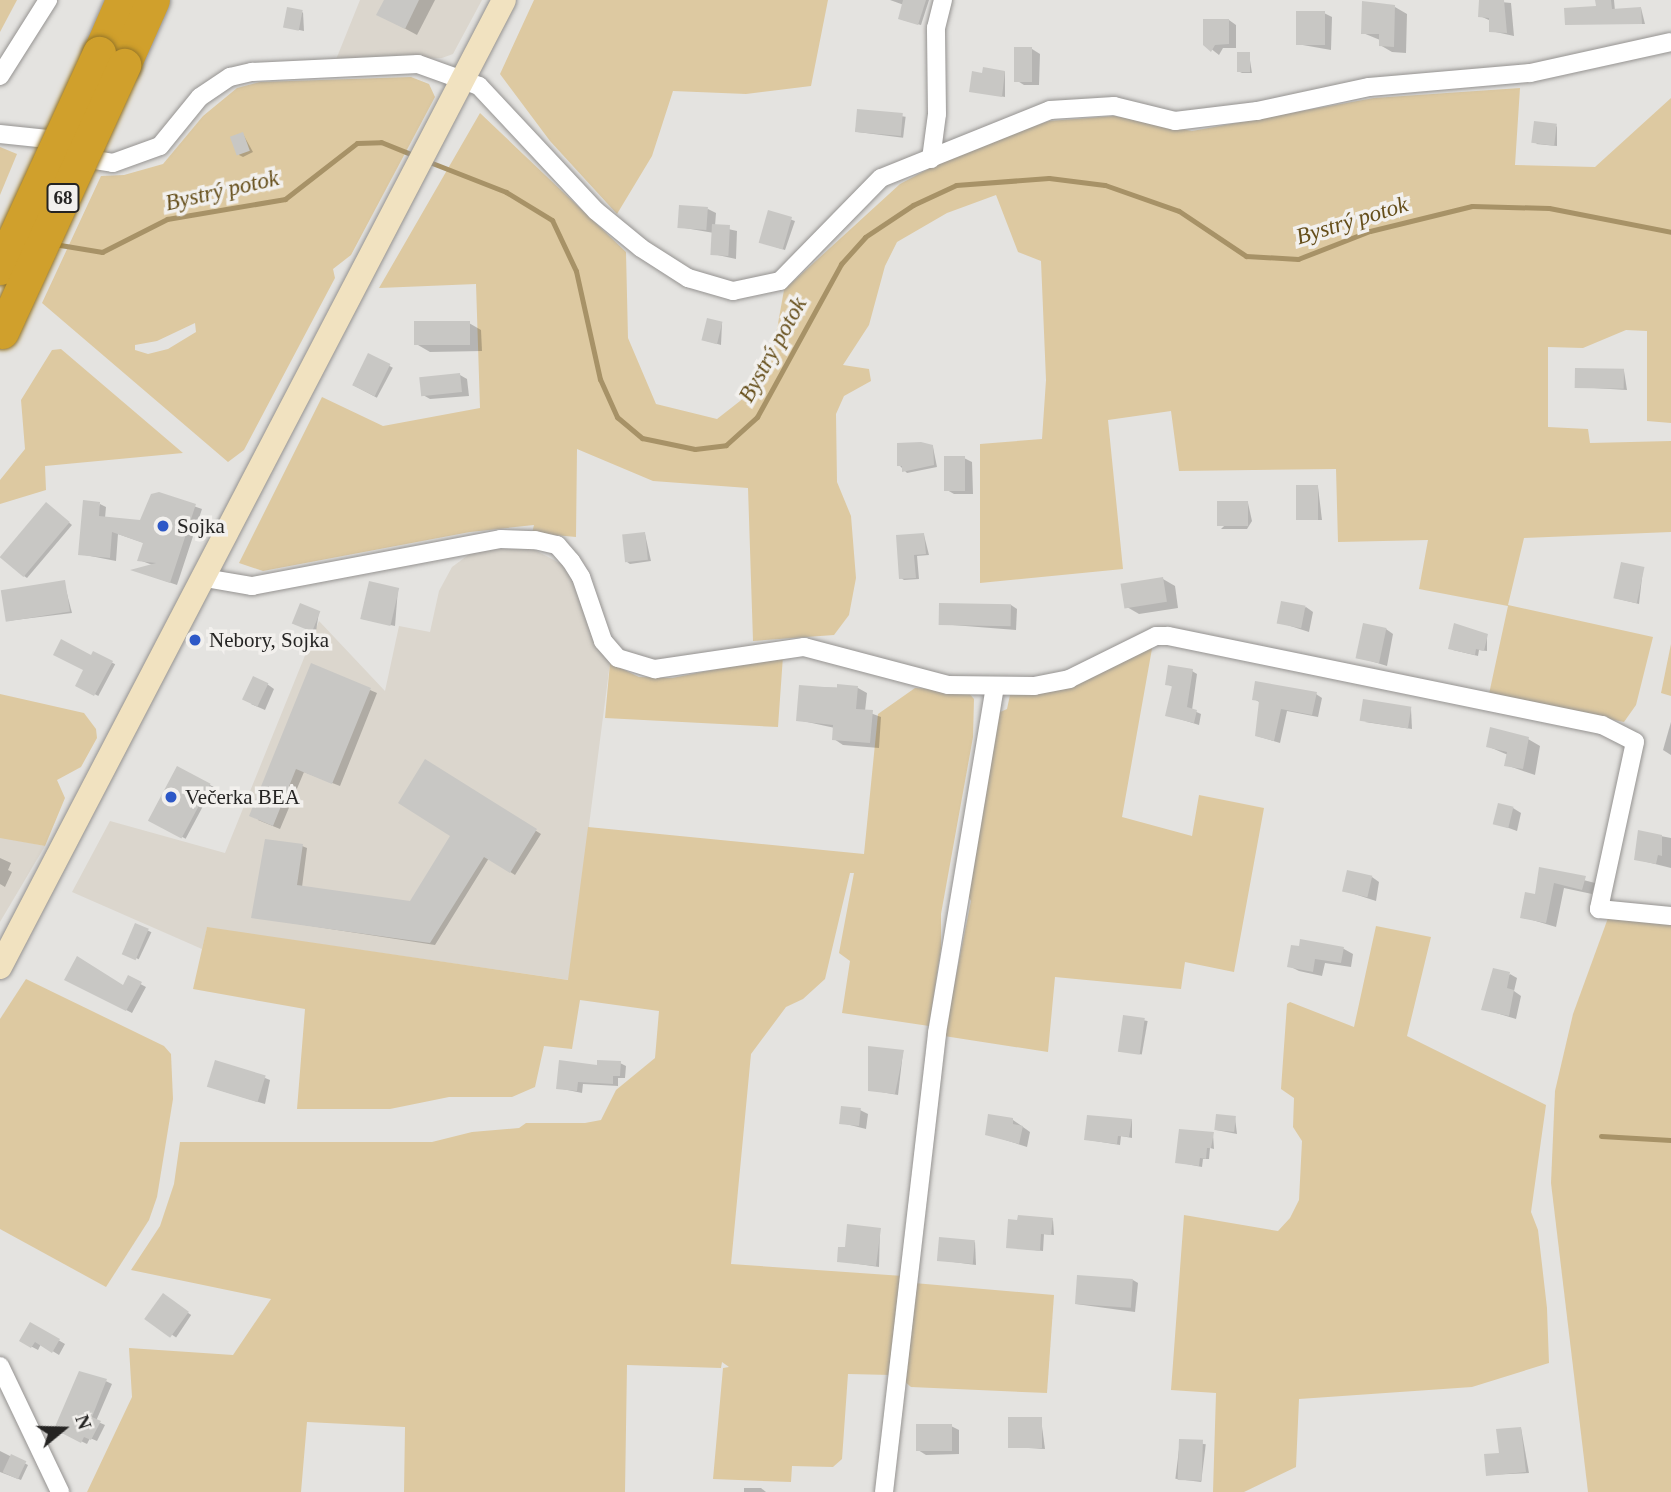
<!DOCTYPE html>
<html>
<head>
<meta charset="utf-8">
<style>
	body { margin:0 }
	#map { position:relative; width:1671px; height:1492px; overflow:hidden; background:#e4e3e0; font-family:Georgia,serif }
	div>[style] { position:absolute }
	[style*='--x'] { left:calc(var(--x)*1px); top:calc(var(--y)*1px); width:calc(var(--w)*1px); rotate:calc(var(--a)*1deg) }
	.built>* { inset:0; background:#dbd6cd }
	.green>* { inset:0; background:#ddc9a1 }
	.shadow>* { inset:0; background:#0003; transform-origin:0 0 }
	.stream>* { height:5px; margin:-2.5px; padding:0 2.5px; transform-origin:2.5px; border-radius:2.5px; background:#a79267 }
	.building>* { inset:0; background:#c8c7c4; transform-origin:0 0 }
	.roads { filter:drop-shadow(0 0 2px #959391) drop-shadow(0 0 2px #959391) }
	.street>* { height:18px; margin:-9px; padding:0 9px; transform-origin:9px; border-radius:9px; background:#fff }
	.secondary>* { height:24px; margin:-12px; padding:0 12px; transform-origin:12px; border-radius:12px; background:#f1e2c0 }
	.highway>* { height:33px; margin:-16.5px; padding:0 16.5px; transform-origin:16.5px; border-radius:16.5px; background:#d0a02c }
	.bridges { filter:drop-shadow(0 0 2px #947529) drop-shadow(0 0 2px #947529) }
	.highway-bridge>* { height:33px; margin:-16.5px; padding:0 16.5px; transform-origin:16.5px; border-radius:16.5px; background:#d0a02c }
	.dots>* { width:19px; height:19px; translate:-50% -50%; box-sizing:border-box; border:4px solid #f2f0ed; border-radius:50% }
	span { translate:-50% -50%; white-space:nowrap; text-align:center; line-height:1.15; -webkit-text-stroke:7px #f2f0ed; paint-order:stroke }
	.shield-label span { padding:2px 5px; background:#f2f0ed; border:2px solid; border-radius:5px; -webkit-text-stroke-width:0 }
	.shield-label { font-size:19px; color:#252423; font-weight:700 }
	.poi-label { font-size:21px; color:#252423 }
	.left { translate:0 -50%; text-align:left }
	.water-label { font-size:23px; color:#654e1a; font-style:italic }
	.north { position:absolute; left:28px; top:1394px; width:70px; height:70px; -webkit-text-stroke:5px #f2f0ed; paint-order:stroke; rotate:71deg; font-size:19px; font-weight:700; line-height:28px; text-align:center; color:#252423 }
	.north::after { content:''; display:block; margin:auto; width:24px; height:32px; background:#252423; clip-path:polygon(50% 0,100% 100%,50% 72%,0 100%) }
</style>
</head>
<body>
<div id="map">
	<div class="built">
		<div style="clip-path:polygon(360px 0,482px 0,453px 54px,442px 58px,335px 62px)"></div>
		<div style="clip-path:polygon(495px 549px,533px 549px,567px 567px,578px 585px,597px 644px,610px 663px,569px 980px,207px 928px,202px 949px,72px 892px,110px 821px,225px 853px,319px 621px,385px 691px,399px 626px,430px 632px,439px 591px,452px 567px,471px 553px)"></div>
		<div style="clip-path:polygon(0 837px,45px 846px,0 922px)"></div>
	</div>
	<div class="green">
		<div style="clip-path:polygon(0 0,17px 0,0 32px)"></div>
		<div style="clip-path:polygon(534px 0,828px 0,811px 86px,746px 94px,673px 91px,652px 156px,617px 214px,550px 141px,500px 74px)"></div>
		<div style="clip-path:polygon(evenodd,411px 77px,429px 84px,435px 97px,351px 255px,333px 269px,335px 278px,244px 450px,228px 462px,42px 303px,101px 176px,124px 175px,163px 164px,203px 116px,237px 88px,260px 82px,411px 77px,195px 323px,196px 332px,168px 349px,148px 354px,135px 350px,135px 345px,157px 341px,195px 323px)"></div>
		<div style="clip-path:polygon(1520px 88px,1515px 165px,1595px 167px,1671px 98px,1671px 423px,1647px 421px,1647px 331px,1626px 330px,1583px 348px,1548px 347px,1548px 427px,1588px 429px,1590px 443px,1671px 441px,1671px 532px,1524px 538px,1508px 605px,1653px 637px,1636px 705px,1624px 722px,1489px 694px,1508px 606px,1419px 589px,1428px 540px,1338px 542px,1336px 469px,1179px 471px,1171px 411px,1108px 420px,1123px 569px,980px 583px,980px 444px,1042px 439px,1046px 380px,1041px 261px,1018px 252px,996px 195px,947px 213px,897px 242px,885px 266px,869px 325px,843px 365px,869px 369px,871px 381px,844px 396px,836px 414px,837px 482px,851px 516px,856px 578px,849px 615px,834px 635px,753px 641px,748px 488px,653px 481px,577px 449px,576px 537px,532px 533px,534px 525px,470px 532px,263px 571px,239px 563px,322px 397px,383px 426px,480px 408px,476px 284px,379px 288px,480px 113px,626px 252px,628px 338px,656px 404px,717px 419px,768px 379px,784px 290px,900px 184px,964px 150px,1049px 121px,1115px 116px,1192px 131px,1374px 98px)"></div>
		<div style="clip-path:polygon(0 147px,17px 154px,0 195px)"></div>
		<div style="clip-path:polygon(61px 349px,183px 453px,45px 466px,46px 490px,0 504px,0 480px,25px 449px,21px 400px,52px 350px)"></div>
		<div style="clip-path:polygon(1153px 643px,1122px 817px,1192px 836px,1199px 795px,1264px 808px,1234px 972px,1185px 962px,1181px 989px,1055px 977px,1048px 1052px,944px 1036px,971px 901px,968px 895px,998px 713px,1007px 709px,1010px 695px,1016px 692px)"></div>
		<div style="clip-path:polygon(1671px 644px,1671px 696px,1661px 693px)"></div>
		<div style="clip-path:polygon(783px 656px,778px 727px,605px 718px,610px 663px,639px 677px,672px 678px)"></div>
		<div style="clip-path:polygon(915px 688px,967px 691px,974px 699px,973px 737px,941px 914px,941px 948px,929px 1026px,842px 1013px,850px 961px,839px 953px,854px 873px,850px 873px,825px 979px,803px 999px,786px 1007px,751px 1054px,731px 1264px,903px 1276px,891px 1375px,848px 1374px,842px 1459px,833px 1467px,792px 1466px,791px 1482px,713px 1479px,723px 1368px,729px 1367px,722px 1362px,721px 1368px,627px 1365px,625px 1492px,404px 1492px,405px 1427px,307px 1422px,301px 1492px,87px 1492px,132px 1397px,129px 1348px,233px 1355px,271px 1299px,131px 1270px,160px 1226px,174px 1184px,180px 1142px,432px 1142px,472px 1132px,519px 1128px,526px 1123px,585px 1123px,601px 1120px,616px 1090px,655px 1058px,659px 1011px,580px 1000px,572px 1049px,544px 1046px,535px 1087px,512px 1097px,449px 1097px,390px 1109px,297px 1109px,305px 1009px,193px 989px,207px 927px,568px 980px,588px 827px,864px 854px,878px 714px)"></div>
		<div style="clip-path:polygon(0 694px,84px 713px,96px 729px,97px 738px,81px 767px,57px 780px,65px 798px,45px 846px,0 838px)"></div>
		<div style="clip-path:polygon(1608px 918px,1671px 924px,1671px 1492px,1588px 1492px,1551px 1183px,1555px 1091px,1573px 1014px)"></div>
		<div style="clip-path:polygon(1376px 926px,1431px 937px,1407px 1036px,1546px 1105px,1531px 1212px,1538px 1230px,1547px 1308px,1549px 1363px,1472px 1387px,1299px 1399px,1296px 1467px,1244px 1492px,1213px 1492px,1216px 1393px,1171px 1390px,1184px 1215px,1278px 1231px,1290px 1218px,1299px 1200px,1302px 1141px,1293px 1127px,1294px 1098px,1281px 1089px,1287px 1004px,1290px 1002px,1354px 1027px)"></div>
		<div style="clip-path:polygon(26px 979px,164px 1046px,171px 1054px,173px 1099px,157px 1197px,149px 1220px,106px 1287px,0 1229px,0 1019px)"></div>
		<div style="clip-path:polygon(914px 1283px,1054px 1295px,1047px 1393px,911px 1387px,904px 1381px)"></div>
	</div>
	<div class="shadow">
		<div style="clip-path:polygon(386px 0,435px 0,417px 35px,391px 21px)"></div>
		<div style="clip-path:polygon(890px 0,929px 0,921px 25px,903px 20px,904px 5px)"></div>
		<div style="clip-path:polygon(1480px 0,1511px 3px,1514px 36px,1491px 31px,1491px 21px,1480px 16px)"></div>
		<div style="clip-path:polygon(1597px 0,1614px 0,1615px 11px,1641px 8px,1645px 24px,1566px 24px,1597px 8px)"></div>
		<div style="clip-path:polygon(1395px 7px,1407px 14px,1406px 53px,1392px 52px,1380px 45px,1380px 40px,1363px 33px)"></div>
		<div style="clip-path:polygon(303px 12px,304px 31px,285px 27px)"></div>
		<div style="clip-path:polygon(1324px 13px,1332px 17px,1331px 50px,1297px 44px)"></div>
		<div style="clip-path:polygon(1229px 20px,1236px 25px,1236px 48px,1223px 48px,1219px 55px,1205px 44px)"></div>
		<div style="clip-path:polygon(1032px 49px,1040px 54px,1039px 85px,1024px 85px,1016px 80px)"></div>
		<div style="clip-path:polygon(1249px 54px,1252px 73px,1242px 73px,1238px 71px)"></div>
		<div style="clip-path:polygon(1005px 72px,1005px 97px,971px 91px,984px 75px)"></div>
		<div style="left:858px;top:111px;width:48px;height:21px;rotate:7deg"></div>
		<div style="clip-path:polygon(1557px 126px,1557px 146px,1536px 144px)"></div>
		<div style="clip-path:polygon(243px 134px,253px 152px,243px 157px,239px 155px)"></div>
		<div style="clip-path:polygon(708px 209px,716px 213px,715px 226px,737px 231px,736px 259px,713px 254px,714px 233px,679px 227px)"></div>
		<div style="clip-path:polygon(769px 212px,795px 221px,785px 250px,763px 243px)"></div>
		<div style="clip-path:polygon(469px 323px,481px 330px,482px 351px,430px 352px,418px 345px)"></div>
		<div style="clip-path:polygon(722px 323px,721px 345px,707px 341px)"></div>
		<div style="left:369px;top:355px;width:27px;height:34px;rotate:28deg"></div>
		<div style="clip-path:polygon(1624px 371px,1627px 390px,1577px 387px)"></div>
		<div style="clip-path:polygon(460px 375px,467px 379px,469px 396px,430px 399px,423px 395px)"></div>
		<div style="clip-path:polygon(933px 447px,937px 467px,907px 473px,899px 465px)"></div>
		<div style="clip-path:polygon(964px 458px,972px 462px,973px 494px,954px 494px,947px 490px)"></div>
		<div style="clip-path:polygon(1318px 487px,1322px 520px,1302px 520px,1299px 519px)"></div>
		<div style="clip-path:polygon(159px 494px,202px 509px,177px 585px,139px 572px,158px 567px,139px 560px,144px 543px,118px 534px,116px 561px,80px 554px,100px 504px,106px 507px,105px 518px,141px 522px)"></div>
		<div style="clip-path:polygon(1248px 503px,1252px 521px,1247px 529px,1221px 529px)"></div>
		<div style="clip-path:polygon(49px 506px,72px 525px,27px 578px,24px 576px)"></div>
		<div style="clip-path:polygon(645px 534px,651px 561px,630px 564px,627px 562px)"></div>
		<div style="clip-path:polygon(924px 535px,929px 555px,917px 556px,919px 579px,904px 580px,901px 578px)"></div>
		<div style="clip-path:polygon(1643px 569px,1639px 604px,1615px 598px)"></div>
		<div style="clip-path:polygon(1163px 579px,1175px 586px,1178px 608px,1139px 614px,1127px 607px)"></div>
		<div style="clip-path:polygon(64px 582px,72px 613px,7px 621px)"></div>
		<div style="clip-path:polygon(398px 589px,395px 626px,363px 619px)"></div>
		<div style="clip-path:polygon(1011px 605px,1017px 609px,1016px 630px,940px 624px)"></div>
		<div style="clip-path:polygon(1306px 607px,1313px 612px,1309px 632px,1278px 622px)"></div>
		<div style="clip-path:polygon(319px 612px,316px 631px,297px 624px)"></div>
		<div style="clip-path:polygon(1386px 629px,1393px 634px,1387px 666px,1358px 657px)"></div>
		<div style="clip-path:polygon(1487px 636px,1487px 651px,1479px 650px,1478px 656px,1453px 650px)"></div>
		<div style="left:94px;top:653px;width:24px;height:36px;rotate:28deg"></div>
		<div style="clip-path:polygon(312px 665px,377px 693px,340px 786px,304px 772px,280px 829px,258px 820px)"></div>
		<div style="clip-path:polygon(1192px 671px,1197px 674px,1192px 710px,1201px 714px,1199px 725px,1167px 715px,1173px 687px,1167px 684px)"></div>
		<div style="clip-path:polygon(267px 684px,274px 689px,265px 710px,251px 704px)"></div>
		<div style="clip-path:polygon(801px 687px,858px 688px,867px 693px,865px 711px,881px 717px,879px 748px,843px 745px,834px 739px,835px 728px,798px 720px)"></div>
		<div style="clip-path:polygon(1316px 694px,1322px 698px,1318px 717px,1287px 711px,1280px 743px,1257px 736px,1261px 703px,1254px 699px)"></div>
		<div style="clip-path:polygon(1411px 709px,1412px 729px,1365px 722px)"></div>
		<div style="clip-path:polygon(1671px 722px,1671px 755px,1663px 750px)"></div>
		<div style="clip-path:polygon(1528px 739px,1540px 746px,1535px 775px,1506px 765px,1508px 755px,1487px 746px)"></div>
		<div style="clip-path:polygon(426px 762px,541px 834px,515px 875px,489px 858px,435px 945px,253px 917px,302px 846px,307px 848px,302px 887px,411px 903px,452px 835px)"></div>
		<div style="left:178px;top:768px;width:40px;height:59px;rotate:28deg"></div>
		<div style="clip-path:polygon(1513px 808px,1521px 813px,1517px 831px,1495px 823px)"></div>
		<div style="clip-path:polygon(1640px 832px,1671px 838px,1671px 868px,1635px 859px)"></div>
		<div style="clip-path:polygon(0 858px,11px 863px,8px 870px,12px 872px,5px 887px,0 884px)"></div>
		<div style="clip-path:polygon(1541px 869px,1595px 883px,1592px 894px,1564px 888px,1556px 927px,1522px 917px,1536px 896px)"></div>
		<div style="clip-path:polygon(1372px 877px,1379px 882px,1376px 901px,1345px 891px)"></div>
		<div style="left:136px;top:925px;width:17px;height:30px;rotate:25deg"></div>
		<div style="clip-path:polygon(1300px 948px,1344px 949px,1353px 954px,1351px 967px,1325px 963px,1322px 976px,1299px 971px,1289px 966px)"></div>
		<div style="clip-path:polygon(78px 958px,124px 988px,129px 978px,146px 987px,132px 1013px,67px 979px)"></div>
		<div style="clip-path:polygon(1510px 974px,1517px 978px,1514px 991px,1521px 996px,1516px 1019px,1483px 1009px)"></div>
		<div style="left:1125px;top:1017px;width:23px;height:34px;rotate:10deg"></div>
		<div style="clip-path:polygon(903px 1052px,898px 1095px,870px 1090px)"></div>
		<div style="clip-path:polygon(620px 1063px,626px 1066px,625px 1078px,618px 1078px,618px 1086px,583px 1084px,582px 1093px,558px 1088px,598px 1067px)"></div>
		<div style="clip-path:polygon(265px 1078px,270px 1080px,265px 1104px,216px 1089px)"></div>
		<div style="clip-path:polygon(860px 1110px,868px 1114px,866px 1129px,842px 1123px)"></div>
		<div style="clip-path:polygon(1235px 1118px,1237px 1134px,1216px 1130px)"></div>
		<div style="clip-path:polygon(1013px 1120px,1030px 1132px,1027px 1147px,987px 1134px)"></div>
		<div style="clip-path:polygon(1132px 1120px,1132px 1138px,1121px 1136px,1120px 1145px,1089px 1140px)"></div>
		<div style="clip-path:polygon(1213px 1134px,1214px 1149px,1210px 1148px,1209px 1159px,1203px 1159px,1202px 1167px,1176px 1162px)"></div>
		<div style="clip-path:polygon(1053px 1220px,1054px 1235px,1044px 1234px,1043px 1251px,1007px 1247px)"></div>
		<div style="clip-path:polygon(880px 1229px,879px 1267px,838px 1261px,846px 1249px)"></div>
		<div style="clip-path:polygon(975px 1242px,976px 1265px,938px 1260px)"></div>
		<div style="clip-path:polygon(1133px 1280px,1138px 1283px,1135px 1312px,1076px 1304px)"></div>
		<div style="left:163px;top:1296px;width:34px;height:27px;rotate:34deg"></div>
		<div style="clip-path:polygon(31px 1324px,65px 1344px,59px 1355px,41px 1344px,38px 1350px,21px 1341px)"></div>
		<div style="clip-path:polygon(95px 1376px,112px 1384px,96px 1421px,105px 1425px,97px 1441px,90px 1438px,87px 1444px,56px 1429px)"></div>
		<div style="clip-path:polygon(1041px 1419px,1045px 1449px,1011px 1447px)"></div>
		<div style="clip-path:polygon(951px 1426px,959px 1430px,959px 1454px,926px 1455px,918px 1450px)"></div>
		<div style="clip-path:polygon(1521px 1428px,1529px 1473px,1488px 1475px,1501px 1454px)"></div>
		<div style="left:1180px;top:1441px;width:26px;height:38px;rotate:7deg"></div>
		<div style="clip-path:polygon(0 1451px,28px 1465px,21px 1480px,0 1472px)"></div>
		<div style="clip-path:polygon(744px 1488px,761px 1488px,766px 1492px,744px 1492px)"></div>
	</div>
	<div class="stream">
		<div style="--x:427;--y:161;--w:85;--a:21.4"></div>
		<div style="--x:506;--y:192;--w:54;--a:31.3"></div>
		<div style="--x:552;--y:220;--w:56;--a:64.8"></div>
		<div style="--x:576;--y:271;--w:111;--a:77.5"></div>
		<div style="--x:600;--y:379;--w:42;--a:65.9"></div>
		<div style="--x:617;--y:417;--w:33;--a:40"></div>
		<div style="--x:642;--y:438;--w:54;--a:11.7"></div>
		<div style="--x:695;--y:449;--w:31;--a:-7"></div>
		<div style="--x:726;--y:445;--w:42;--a:-42.1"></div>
		<div style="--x:757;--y:417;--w:175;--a:-61.2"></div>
		<div style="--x:841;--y:264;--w:36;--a:-48"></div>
		<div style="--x:865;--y:237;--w:58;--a:-33.7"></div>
		<div style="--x:913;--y:205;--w:47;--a:-24.9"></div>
		<div style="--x:956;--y:185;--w:93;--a:-4.3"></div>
		<div style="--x:1049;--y:178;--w:56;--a:7.1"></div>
		<div style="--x:1105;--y:185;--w:78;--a:19.4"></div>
		<div style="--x:1179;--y:211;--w:81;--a:33.9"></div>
		<div style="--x:1246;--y:256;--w:52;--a:3.3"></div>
		<div style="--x:1298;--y:259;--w:77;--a:-21.3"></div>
		<div style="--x:1370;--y:231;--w:105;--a:-13.8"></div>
		<div style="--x:1472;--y:206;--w:77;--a:1.5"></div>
		<div style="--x:1549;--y:208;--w:124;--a:11.1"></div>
		<div style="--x:54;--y:244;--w:49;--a:9.5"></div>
		<div style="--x:102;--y:252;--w:73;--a:-26.9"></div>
		<div style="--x:167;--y:219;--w:120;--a:-9.6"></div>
		<div style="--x:285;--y:199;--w:91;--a:-37.9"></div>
		<div style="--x:357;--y:143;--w:24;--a:-2"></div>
		<div style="--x:381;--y:142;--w:37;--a:22"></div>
		<div style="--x:1601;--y:1136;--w:70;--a:3.3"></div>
	</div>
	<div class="building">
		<div style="clip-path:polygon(384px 0,419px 0,405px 29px,376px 15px)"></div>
		<div style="clip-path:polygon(903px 0,926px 0,918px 25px,898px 19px)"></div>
		<div style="clip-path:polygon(1479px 0,1504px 0,1507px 33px,1489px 32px,1489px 18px,1478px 17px)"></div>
		<div style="clip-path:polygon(1595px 0,1611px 0,1612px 9px,1641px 7px,1642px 24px,1565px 25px,1564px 8px,1596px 6px)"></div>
		<div style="clip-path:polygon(1362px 1px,1395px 5px,1394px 47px,1379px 46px,1379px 34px,1361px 34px)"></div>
		<div style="left:287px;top:7px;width:16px;height:21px;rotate:11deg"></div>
		<div style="left:1296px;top:11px;width:29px;height:34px"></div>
		<div style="clip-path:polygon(1203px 19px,1229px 19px,1229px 44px,1215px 45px,1211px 52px,1203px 45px)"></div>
		<div style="left:1032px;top:47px;width:35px;height:18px;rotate:90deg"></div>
		<div style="left:1237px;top:52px;width:13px;height:20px"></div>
		<div style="clip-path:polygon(983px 67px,1005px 71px,1002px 97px,969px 92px,972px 71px,982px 73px)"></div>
		<div style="left:857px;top:109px;width:46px;height:23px;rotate:5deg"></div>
		<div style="left:1534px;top:121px;width:23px;height:22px;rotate:7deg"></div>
		<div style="left:243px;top:132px;width:20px;height:14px;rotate:70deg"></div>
		<div style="left:679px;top:205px;width:29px;height:23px;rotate:4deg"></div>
		<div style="left:768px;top:210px;width:25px;height:34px;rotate:16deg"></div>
		<div style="left:712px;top:224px;width:18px;height:31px;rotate:3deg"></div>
		<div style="left:707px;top:318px;width:16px;height:23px;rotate:14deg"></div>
		<div style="left:470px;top:321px;width:24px;height:56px;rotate:90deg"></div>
		<div style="left:368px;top:353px;width:25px;height:36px;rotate:26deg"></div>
		<div style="left:1575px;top:368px;width:49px;height:20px;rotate:1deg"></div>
		<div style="left:460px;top:373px;width:19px;height:41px;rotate:84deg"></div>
		<div style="clip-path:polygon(921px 442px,933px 445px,934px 465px,902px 472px,902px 466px,897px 466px,897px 443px)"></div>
		<div style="left:944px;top:456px;width:21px;height:35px"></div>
		<div style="left:1296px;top:485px;width:22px;height:35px"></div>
		<div style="clip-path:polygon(159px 492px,196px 504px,170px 583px,130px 570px,156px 563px,137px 561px,143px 543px,112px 532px,110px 558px,78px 555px,83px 500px,100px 502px,99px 516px,140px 520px,151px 494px)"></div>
		<div style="left:1248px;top:501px;width:25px;height:31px;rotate:90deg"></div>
		<div style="left:46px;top:502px;width:31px;height:72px;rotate:40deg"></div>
		<div style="left:645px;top:532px;width:28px;height:23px;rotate:84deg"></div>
		<div style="clip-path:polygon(924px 533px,926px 554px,914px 555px,916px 578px,899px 579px,896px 535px)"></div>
		<div style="left:1621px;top:562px;width:24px;height:37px;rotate:12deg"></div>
		<div style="left:1163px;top:577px;width:25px;height:43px;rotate:81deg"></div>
		<div style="left:65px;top:580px;width:32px;height:65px;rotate:81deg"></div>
		<div style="left:369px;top:581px;width:31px;height:39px;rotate:13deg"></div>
		<div style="left:1281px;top:601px;width:25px;height:23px;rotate:11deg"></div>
		<div style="left:300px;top:603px;width:22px;height:22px;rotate:22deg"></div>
		<div style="left:939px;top:603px;width:72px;height:22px;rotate:1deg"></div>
		<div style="left:1363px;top:623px;width:24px;height:36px;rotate:12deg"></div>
		<div style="clip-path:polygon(1454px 623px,1488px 634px,1484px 651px,1476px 649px,1475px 655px,1448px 649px)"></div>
		<div style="clip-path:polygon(61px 639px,91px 655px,93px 651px,113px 661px,94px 696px,75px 686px,83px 670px,53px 655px)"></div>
		<div style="clip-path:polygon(311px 663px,371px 688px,332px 784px,296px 769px,273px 826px,249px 816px)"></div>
		<div style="clip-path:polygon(1168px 665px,1193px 669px,1187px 707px,1197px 710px,1194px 723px,1165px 716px,1172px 686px,1165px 685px)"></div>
		<div style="left:253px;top:676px;width:17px;height:26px;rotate:25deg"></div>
		<div style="clip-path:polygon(1255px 681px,1317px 692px,1312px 715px,1281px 709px,1274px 741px,1255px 736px,1259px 701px,1252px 700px)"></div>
		<div style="clip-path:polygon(837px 684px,858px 686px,856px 709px,873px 710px,870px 743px,832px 740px,833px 725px,796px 721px,799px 685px,837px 688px)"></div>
		<div style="left:1363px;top:699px;width:49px;height:22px;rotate:9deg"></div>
		<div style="clip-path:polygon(1490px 727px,1529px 737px,1523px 769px,1504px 766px,1507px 752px,1486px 747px)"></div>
		<div style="clip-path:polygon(425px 759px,537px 829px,510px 873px,484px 857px,430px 943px,251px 918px,265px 839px,303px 844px,297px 885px,410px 901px,450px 836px,398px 803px)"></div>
		<div style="left:177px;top:766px;width:38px;height:62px;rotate:28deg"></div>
		<div style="left:1498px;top:803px;width:16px;height:22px;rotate:14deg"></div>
		<div style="clip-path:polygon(1638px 830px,1662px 835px,1662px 856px,1658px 855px,1656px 864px,1634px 860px)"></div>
		<div style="clip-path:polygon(1539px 867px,1586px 876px,1582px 890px,1554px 883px,1546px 923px,1520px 918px,1525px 892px,1535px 894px)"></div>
		<div style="left:1347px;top:870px;width:26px;height:22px;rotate:13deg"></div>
		<div style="left:135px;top:923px;width:15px;height:34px;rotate:23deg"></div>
		<div style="clip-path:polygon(1300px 939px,1344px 947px,1341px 963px,1315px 959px,1313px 972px,1287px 967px,1291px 945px,1299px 946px)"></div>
		<div style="clip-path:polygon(77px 956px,123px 985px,128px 975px,142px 982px,126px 1011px,64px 980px)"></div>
		<div style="clip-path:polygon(1493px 968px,1510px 972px,1507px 988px,1514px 990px,1509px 1016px,1481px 1010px)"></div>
		<div style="left:1123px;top:1015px;width:22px;height:37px;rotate:8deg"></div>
		<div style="clip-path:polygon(868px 1046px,904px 1050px,895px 1094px,868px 1091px)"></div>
		<div style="left:215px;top:1060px;width:53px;height:28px;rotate:17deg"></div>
		<div style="clip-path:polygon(559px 1060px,597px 1065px,597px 1060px,621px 1061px,620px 1076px,613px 1076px,613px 1084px,578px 1082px,577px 1091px,556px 1089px)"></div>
		<div style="left:841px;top:1106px;width:20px;height:18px;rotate:6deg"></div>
		<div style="clip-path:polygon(988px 1114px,1013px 1118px,1013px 1124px,1023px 1126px,1019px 1144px,985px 1135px)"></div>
		<div style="left:1216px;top:1114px;width:20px;height:16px;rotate:6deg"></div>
		<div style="clip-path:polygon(1087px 1115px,1132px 1119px,1129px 1137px,1118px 1136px,1117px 1144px,1084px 1140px)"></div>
		<div style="clip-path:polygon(1179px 1129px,1214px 1132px,1211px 1148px,1207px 1148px,1206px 1159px,1200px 1158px,1199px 1166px,1175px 1163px)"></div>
		<div style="clip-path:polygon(1018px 1215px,1053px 1218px,1051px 1235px,1041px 1234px,1040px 1251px,1006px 1248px,1008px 1219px,1017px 1220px)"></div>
		<div style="clip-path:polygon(847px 1224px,881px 1228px,876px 1266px,837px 1262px,838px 1247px,845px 1247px)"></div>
		<div style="left:939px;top:1237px;width:36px;height:24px;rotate:5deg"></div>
		<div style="left:1077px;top:1275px;width:56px;height:29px;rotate:4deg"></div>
		<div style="left:163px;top:1293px;width:32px;height:32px;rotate:36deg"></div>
		<div style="clip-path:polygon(30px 1322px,60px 1339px,52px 1353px,35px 1342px,31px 1348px,19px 1341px)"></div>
		<div style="clip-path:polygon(79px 1371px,107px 1379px,92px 1417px,101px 1421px,91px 1440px,84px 1437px,81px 1443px,54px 1429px)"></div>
		<div style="left:1042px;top:1417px;width:31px;height:34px;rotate:90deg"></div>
		<div style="left:916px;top:1424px;width:36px;height:27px"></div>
		<div style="clip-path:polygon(1521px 1427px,1526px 1472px,1486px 1476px,1484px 1454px,1499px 1453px,1496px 1429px)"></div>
		<div style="left:1179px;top:1439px;width:24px;height:41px;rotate:2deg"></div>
		<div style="left:11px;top:1454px;width:17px;height:20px;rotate:25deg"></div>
	</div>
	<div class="roads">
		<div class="street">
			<div style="--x:0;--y:76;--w:90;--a:-57.7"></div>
			<div style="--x:0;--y:134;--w:48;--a:5.9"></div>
			<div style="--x:48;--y:139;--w:51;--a:24.1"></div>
			<div style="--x:95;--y:160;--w:18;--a:9"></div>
			<div style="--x:113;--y:163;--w:50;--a:-19.9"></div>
			<div style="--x:160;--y:146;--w:63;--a:-50.8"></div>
			<div style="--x:200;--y:97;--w:36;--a:-34"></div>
			<div style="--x:230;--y:77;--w:23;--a:-13"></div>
			<div style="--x:252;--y:72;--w:166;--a:-2.8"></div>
			<div style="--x:418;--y:64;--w:65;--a:19.8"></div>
			<div style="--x:479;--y:86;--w:171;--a:46.9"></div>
			<div style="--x:596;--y:211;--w:58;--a:39.4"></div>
			<div style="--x:641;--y:248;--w:56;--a:32.6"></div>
			<div style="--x:688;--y:278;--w:47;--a:16.1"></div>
			<div style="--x:733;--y:291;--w:48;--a:-12"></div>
			<div style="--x:780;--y:281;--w:144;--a:-45.6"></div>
			<div style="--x:881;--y:178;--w:182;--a:-21.9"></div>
			<div style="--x:1050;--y:110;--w:64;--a:-3.6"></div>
			<div style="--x:1114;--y:106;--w:63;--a:13.8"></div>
			<div style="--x:1175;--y:121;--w:83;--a:-7"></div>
			<div style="--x:1257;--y:111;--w:115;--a:-12.1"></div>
			<div style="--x:1369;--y:87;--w:162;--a:-5"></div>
			<div style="--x:1530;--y:73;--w:144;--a:-12.4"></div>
			<div style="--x:931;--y:159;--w:45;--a:-82.4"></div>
			<div style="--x:937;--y:114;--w:86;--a:-90.7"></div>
			<div style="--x:936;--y:28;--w:29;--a:-76"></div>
			<div style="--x:205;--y:578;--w:48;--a:9.7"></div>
			<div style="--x:252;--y:586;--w:253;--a:-10.7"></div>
			<div style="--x:501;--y:539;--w:34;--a:2"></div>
			<div style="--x:535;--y:540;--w:23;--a:13"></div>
			<div style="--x:557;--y:545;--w:21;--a:49"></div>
			<div style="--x:571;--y:561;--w:19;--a:58"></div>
			<div style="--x:581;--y:577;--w:68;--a:71"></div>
			<div style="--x:603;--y:641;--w:23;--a:49"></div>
			<div style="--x:618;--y:658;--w:39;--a:17"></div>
			<div style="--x:655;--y:669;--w:151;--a:-8.4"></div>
			<div style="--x:804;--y:647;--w:149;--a:14.8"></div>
			<div style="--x:948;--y:685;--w:86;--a:0.7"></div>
			<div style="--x:1034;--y:686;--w:36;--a:-11"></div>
			<div style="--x:1069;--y:679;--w:97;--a:-26.3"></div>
			<div style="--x:1156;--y:636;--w:12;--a:0"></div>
			<div style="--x:1168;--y:636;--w:443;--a:11.6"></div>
			<div style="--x:1602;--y:725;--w:37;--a:27"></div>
			<div style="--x:1635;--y:742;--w:171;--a:102.2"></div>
			<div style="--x:1599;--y:909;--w:72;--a:5.6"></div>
			<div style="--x:0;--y:1366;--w:140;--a:64.5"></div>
			<div style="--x:884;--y:1492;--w:462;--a:-83.4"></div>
			<div style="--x:937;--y:1033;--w:351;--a:-80.5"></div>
		</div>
		<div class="secondary">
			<div style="--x:0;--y:967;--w:1090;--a:-62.47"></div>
		</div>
		<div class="highway">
			<div style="--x:99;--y:53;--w:58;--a:-66.5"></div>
			<div style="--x:124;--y:65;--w:71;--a:-66"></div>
		</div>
	</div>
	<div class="bridges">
		<div class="highway-bridge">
			<div style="--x:0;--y:268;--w:237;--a:-65.3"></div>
			<div style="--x:2;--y:332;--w:294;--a:-65.4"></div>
		</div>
	</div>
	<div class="dots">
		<div style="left:163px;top:526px;background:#2d58c7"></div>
		<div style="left:195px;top:640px;background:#2d58c7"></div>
		<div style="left:171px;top:797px;background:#2d58c7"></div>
	</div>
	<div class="shield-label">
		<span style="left:63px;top:198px">68</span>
	</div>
	<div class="poi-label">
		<span class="left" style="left:177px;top:526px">Sojka</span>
		<span class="left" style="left:209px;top:640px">Nebory, Sojka</span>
		<span class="left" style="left:185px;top:797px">Večerka BEA</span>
	</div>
	<div class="water-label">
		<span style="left:222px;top:191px;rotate:-13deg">Bystrý potok</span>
		<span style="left:1352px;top:221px;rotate:-17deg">Bystrý potok</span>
		<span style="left:773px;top:350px;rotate:-61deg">Bystrý potok</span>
	</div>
	<div class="north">N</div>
</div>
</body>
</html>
